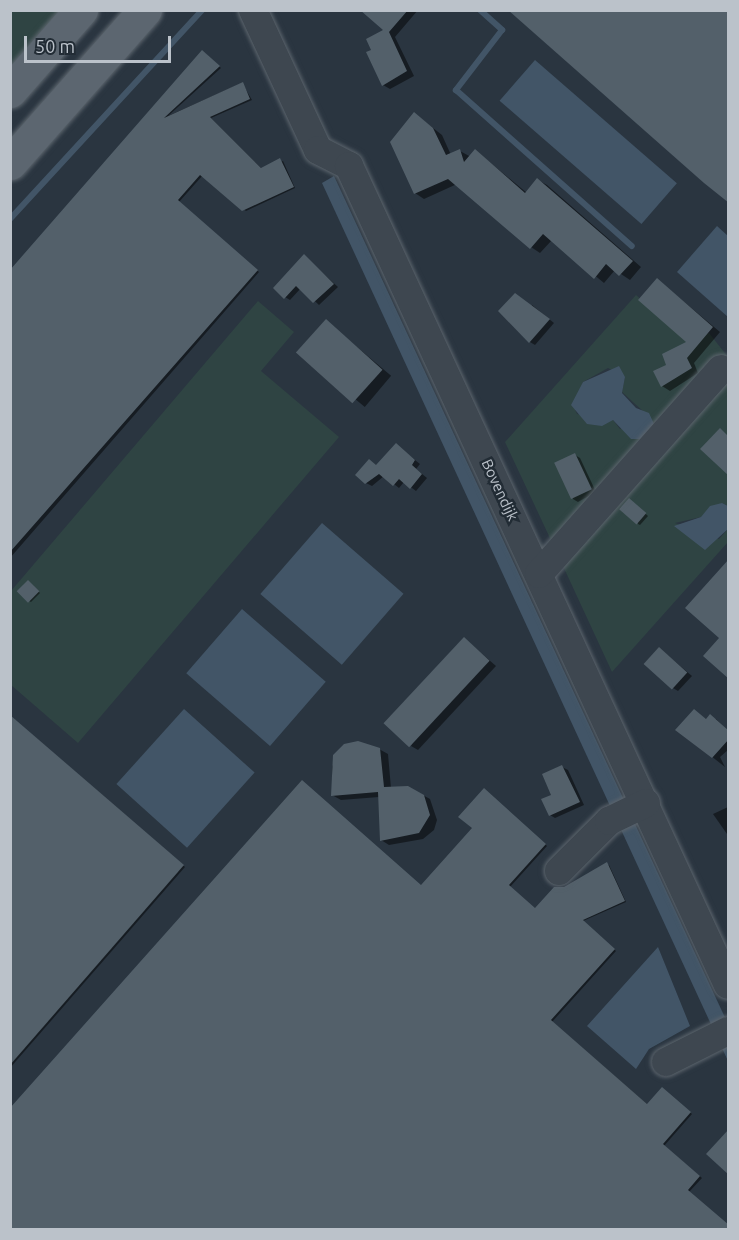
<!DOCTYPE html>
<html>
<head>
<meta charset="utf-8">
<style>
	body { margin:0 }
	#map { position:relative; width:739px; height:1240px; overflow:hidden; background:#2a3540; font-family:Ubuntu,sans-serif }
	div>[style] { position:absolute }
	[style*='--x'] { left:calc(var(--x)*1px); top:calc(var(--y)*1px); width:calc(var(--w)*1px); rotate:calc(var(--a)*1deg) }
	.green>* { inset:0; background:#2f4443 }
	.water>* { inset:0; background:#425567; transform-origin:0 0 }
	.shadow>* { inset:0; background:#0007; transform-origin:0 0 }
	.stream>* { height:6px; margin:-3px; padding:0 3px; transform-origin:3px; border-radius:3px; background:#425567 }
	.building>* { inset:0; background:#53606a; transform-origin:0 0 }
	.roads { filter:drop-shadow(0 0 2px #5c656d) drop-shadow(0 0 2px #5c656d) }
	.minor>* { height:28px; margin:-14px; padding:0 14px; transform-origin:14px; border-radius:14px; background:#3e4750 }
	.major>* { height:33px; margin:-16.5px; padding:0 16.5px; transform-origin:16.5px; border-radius:16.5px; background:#5c6670 }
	span { translate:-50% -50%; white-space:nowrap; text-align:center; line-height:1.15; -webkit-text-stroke:5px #222c35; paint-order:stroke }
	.street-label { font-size:15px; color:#bbc2ca }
	.frame { position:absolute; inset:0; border:12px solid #bbc2ca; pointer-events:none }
	.scale { position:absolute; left:24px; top:36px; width:147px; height:27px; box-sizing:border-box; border:3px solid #bbc2ca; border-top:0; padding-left:8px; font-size:18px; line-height:21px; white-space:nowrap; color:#bbc2ca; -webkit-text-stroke:4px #222c35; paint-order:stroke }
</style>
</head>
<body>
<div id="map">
	<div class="green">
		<div style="clip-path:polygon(11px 11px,64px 11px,11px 72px)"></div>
		<div style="clip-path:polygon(evenodd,636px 295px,688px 341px,709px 333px,728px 357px,556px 551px,505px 442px,636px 295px,608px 368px,625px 377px,622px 392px,645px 413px,620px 429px,613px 420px,577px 414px,574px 407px,583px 382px,608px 368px)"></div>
		<div style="clip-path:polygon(258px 301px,294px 332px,261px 371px,339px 437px,78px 743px,11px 685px,11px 591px)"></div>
		<div style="clip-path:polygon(728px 381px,728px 506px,722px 503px,701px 517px,675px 523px,719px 539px,728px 529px,728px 542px,612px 672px,563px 566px)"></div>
	</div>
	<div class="water">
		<div style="left:535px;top:60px;width:188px;height:54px;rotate:41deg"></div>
		<div style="clip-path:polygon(334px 176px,728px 1024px,728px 1061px,322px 183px)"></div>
		<div style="clip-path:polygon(717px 226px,728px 236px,728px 317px,677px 272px)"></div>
		<div style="clip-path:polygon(619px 366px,625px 377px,622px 393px,636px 408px,649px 413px,654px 424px,642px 439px,631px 439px,613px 420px,602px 426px,587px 424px,571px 405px,583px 382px)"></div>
		<div style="clip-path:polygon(722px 503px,728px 506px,728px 529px,705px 550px,674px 526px,701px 517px,710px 506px)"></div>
		<div style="left:322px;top:523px;width:108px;height:94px;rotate:41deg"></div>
		<div style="left:242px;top:609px;width:111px;height:85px;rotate:41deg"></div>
		<div style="left:184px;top:709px;width:95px;height:101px;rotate:42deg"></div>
		<div style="clip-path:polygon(658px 947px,690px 1026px,649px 1049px,636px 1069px,587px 1026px)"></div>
	</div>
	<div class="shadow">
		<div style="clip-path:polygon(363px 10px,418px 10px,395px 37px,414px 76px,390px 89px,383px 85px,373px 50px,386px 31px)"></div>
		<div style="clip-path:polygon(205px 53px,221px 68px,168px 116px,242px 83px,252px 100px,211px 118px,262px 169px,283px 161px,295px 188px,246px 211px,203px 175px,179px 202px,259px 272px,10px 558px,10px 273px)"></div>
		<div style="clip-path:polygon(415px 114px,442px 135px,451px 155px,460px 151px,471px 157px,476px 151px,527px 193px,538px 180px,547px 185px,641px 267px,630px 280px,615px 270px,604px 283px,552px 240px,540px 253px,531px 247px,457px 184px,424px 199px,415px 193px)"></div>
		<div style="clip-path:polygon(304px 256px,338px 287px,319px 305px,301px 288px,290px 300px,285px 297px)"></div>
		<div style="clip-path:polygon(658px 280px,720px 332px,694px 363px,698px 373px,670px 391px,662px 386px,655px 372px,668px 365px,689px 343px)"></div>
		<div style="clip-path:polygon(532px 305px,554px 323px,535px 345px,530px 342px)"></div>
		<div style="left:326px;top:321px;width:85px;height:41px;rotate:40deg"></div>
		<div style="clip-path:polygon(396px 445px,420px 464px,416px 469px,427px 478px,416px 491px,404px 482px,399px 488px,384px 476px,372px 486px,366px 483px)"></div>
		<div style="clip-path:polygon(575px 455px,580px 458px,596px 492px,578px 502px,573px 499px)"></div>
		<div style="clip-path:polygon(631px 501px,648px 516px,640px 525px,638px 524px)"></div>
		<div style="clip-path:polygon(30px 583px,40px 593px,31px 602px,29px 601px)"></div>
		<div style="clip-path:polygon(465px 639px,496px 666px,418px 750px,411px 746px)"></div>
		<div style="clip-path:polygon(660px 649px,692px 676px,678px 691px,673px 688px)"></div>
		<div style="clip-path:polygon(695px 711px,707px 720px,716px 719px,728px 731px,728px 750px,720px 757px,725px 767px,678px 730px)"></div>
		<div style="clip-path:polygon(10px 716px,185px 867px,10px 1068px)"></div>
		<div style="clip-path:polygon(340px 749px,379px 749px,388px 754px,391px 788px,408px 787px,430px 799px,437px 820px,434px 830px,423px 839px,389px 845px,381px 840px,379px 797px,341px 800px,332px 795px,332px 767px)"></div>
		<div style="clip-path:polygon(562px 767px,568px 770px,584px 805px,555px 818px,550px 815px)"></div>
		<div style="clip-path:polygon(486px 791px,547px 846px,510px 887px,535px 910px,564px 888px,609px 865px,626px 902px,583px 921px,616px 951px,552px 1022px,648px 1105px,664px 1090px,692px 1114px,664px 1146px,702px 1178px,689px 1192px,10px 1230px,421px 887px,474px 828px)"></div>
		<div style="clip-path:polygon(728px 807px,728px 834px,727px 834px,713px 814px)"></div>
	</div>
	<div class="stream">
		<div style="--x:480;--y:10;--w:30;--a:42"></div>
		<div style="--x:502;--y:30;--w:76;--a:127.5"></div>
		<div style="--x:456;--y:90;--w:235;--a:41.6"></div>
		<div style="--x:10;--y:219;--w:284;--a:-47.4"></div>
	</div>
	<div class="building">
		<div style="clip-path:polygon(360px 10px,408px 10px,389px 32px,407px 71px,382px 86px,366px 52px,371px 50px,366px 39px,383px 30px)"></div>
		<div style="clip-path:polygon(508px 10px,729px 10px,729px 203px,704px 183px)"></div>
		<div style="clip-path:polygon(202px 50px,220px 66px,164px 118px,243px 82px,250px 99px,210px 117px,261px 168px,280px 158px,294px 187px,242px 211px,200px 175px,178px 200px,258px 270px,10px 552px,10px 270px)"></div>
		<div style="clip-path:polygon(414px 112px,433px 128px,446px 155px,460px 149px,464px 162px,475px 149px,525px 193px,537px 178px,633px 261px,619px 276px,606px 264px,594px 279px,543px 234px,530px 249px,448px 179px,414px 194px,390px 142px)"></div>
		<div style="clip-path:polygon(304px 254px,334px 284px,313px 303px,296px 286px,284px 299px,273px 288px)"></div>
		<div style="clip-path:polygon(657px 278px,713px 327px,687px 358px,692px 368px,661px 387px,653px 371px,666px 365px,662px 354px,686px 342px,638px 300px)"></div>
		<div style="clip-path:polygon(515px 293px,550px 319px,529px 343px,498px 311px)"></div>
		<div style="left:326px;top:319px;width:76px;height:45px;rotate:42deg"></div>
		<div style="clip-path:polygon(720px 428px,729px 437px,729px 476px,700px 449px)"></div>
		<div style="clip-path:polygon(396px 443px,415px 460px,412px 465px,422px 474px,410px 489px,399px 479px,393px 486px,379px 474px,365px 484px,355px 475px,369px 459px,376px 465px)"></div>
		<div style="left:575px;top:453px;width:40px;height:23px;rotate:65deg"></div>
		<div style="left:629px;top:498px;width:23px;height:15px;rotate:41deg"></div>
		<div style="clip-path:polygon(729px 559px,729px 679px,703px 656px,719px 638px,685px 608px)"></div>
		<div style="left:28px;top:580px;width:16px;height:16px;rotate:45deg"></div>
		<div style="left:464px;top:637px;width:35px;height:118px;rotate:43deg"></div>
		<div style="left:659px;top:647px;width:38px;height:23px;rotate:42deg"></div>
		<div style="clip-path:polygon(694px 709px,706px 719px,710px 714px,729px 731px,729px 739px,712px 758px,675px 730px)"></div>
		<div style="clip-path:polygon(10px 715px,184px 865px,10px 1065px)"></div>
		<div style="clip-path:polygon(358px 741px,380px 748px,384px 787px,408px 786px,424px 795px,430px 815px,419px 833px,380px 841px,378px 792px,331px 796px,333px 755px,344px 744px)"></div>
		<div style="clip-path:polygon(562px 765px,580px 802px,549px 816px,541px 799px,551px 795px,542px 774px)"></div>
		<div style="clip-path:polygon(302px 780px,421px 885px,472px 828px,458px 817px,484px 788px,546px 844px,509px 885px,535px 908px,554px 887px,564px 887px,607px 862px,625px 901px,583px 920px,615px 949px,551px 1020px,647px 1104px,662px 1087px,691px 1112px,663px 1144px,700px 1176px,688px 1190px,729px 1225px,729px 1230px,10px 1230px,10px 1108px)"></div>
		<div style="clip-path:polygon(729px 1129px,729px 1175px,706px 1154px)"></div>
	</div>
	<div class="roads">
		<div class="minor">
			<div style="--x:253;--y:10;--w:154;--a:65.1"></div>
			<div style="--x:318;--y:150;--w:35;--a:27"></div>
			<div style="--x:349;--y:166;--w:902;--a:65.17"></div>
			<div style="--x:539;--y:574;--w:274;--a:-48.4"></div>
			<div style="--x:559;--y:871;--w:71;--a:-45"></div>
			<div style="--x:609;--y:821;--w:41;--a:-25.9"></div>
			<div style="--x:666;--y:1062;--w:69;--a:-26.6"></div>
		</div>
		<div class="major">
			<div style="--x:10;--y:91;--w:108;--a:-48.8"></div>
			<div style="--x:10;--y:163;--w:204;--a:-48.6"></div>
		</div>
	</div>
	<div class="street-label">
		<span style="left:500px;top:490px;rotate:65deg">Bovendijk</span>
	</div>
	<div class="frame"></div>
	<div class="scale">50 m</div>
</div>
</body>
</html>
